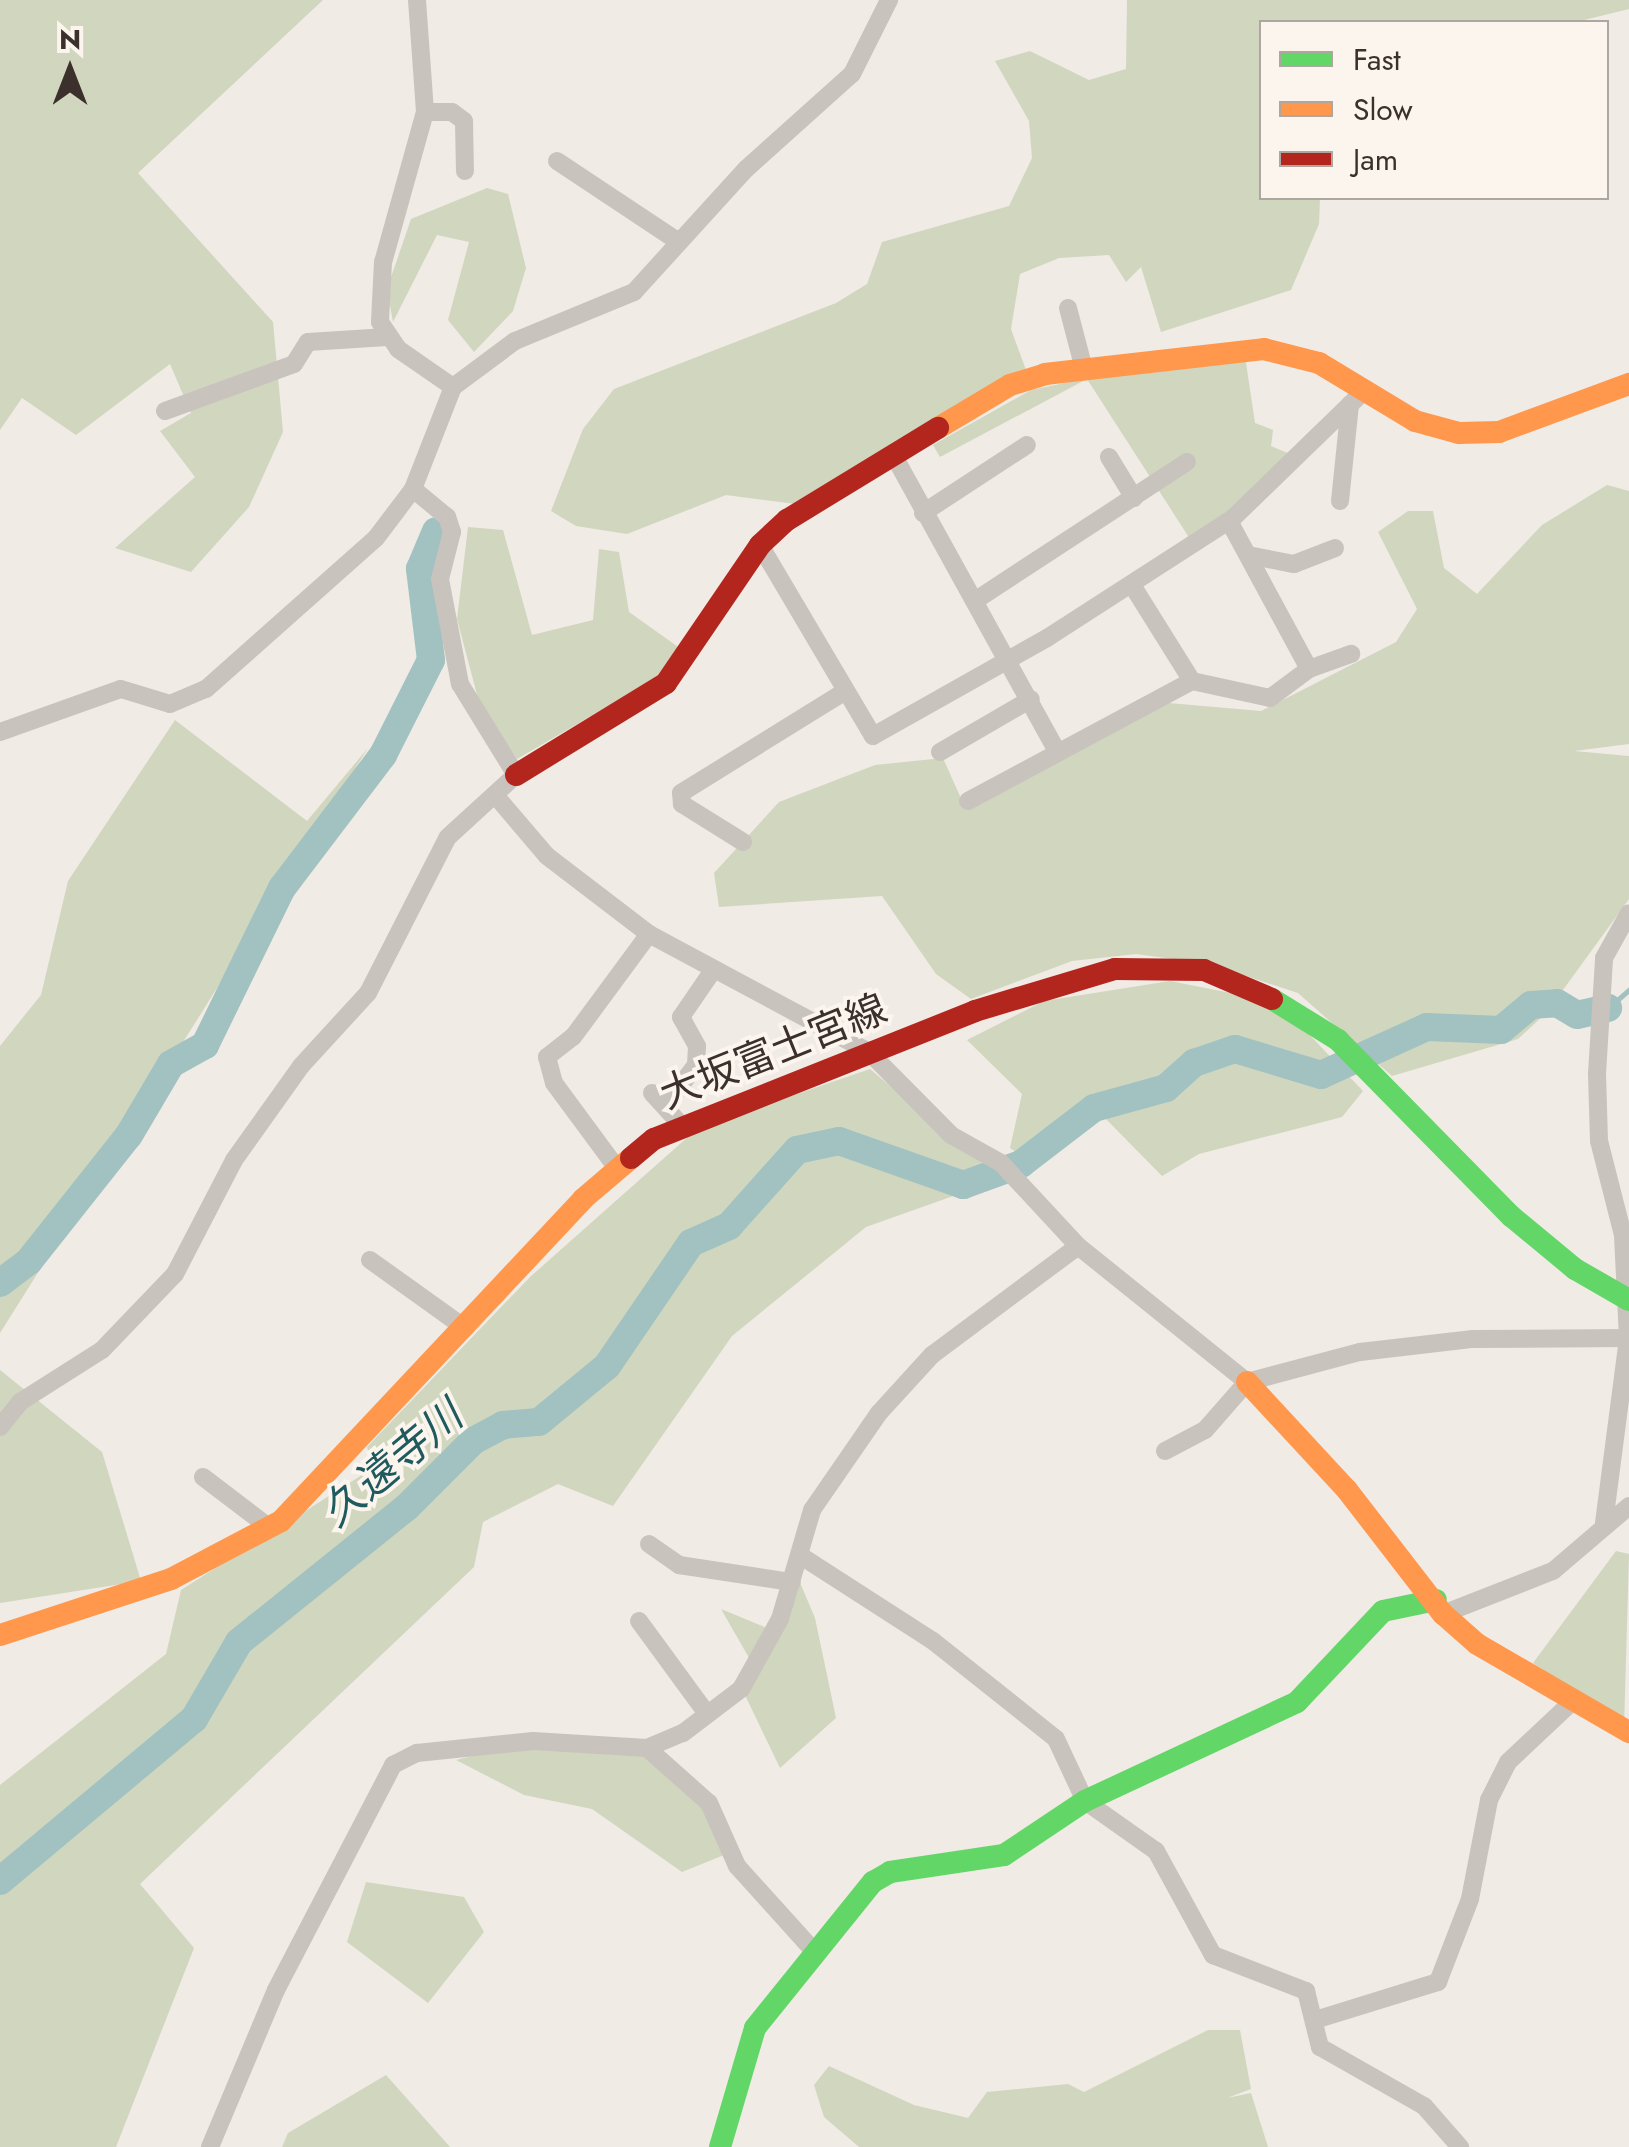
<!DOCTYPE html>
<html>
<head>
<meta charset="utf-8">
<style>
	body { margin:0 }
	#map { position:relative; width:1629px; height:2147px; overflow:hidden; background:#f0ebe5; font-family:Jost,"Noto Sans JP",sans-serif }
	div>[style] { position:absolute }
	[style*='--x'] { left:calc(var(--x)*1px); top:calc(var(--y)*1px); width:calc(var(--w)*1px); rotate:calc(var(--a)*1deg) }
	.green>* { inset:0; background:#d1d6bf }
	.stream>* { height:5px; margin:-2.5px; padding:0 2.5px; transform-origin:2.5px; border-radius:2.5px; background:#a1c2c1 }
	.river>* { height:28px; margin:-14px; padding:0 14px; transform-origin:14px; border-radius:14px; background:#a1c2c1 }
	.street>* { height:18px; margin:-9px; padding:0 9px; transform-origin:9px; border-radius:9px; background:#c9c3be }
	.fast>* { height:22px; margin:-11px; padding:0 11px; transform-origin:11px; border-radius:11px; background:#63d668 }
	.slow>* { height:22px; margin:-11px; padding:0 11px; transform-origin:11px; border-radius:11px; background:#ff974d }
	.jam>* { height:22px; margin:-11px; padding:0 11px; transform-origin:11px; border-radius:11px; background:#b3261e }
	span { translate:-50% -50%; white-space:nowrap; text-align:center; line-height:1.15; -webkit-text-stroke:8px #fbf5ee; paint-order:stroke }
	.street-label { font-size:40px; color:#3b302b }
	.water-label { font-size:42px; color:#1f5a5e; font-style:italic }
	.legend { position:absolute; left:1259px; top:20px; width:350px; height:180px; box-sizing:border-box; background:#fbf5ee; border:2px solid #aea6a0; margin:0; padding:12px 18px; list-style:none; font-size:30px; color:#3b302b }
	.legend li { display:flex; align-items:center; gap:20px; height:50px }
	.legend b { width:50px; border:2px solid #aea6a0 }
	.north { position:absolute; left:20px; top:20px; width:100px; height:100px; -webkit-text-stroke:8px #fbf5ee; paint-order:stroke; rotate:0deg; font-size:28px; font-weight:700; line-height:40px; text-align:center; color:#3b302b }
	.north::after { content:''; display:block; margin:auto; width:35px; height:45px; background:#3b302b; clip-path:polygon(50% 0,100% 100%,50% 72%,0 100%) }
</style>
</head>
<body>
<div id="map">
	<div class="green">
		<div style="clip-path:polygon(0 0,323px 0,138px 173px,273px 322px,283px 432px,249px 507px,191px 572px,115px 548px,195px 477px,160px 431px,191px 413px,170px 364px,76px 435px,22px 398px,0 430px)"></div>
		<div style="clip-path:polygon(1127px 0,1629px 0,1629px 9px,1576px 22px,1262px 22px,1262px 198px,1320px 198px,1319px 224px,1291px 290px,1161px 332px,1141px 267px,1126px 282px,1109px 255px,1059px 258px,1020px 274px,1011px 329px,1026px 370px,796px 504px,726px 495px,627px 534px,576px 526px,551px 511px,583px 429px,614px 389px,836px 303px,867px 284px,882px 242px,1009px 206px,1032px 158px,1029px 121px,995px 61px,1030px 51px,1089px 80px,1126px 69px)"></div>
		<div style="clip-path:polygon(487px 188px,508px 194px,526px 268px,513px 311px,474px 352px,448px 320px,469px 242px,437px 235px,393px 322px,387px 289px,411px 219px)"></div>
		<div style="clip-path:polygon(1245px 356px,1255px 423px,1273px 430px,1271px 446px,1290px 454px,1238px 513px,1190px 539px,1087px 379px,940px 457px,933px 445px,1031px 390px,1089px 378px)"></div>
		<div style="clip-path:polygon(1607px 485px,1629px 491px,1629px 744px,1574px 751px,1629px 756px,1629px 899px,1547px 1012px,1518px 1039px,1392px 1076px,1298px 993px,1210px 964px,1136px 954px,1072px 961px,971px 999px,936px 974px,882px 896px,719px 907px,714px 873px,779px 802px,875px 765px,943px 758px,963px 803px,1169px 703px,1261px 711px,1396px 642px,1417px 609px,1378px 532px,1408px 511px,1433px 511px,1444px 568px,1477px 594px,1542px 525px)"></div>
		<div style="clip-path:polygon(468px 527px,503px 530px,532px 635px,593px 620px,599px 549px,619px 552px,629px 612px,681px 649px,653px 680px,517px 759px,480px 706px,457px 619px)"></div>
		<div style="clip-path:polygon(175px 720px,307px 821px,368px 748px,0 1333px,0 1046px,41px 995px,68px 881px)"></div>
		<div style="clip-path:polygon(1170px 981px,1261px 999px,1304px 1029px,1363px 1091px,1342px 1117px,1199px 1154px,1162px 1176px,1102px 1115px,1038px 1167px,1010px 1148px,1022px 1094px,967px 1040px,1044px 1001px)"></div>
		<div style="clip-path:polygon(870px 1069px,1001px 1179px,866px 1227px,732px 1336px,613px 1506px,558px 1484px,483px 1522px,474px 1567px,140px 1884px,194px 1948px,116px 2147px,0 2147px,0 1785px,166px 1654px,181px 1590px,373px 1468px,367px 1447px,530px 1277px,698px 1128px)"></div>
		<div style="clip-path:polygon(0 1370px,102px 1452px,141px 1581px,0 1603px)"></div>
		<div style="clip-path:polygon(1616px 1551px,1629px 1554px,1624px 1728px,1533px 1663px)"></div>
		<div style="clip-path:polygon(796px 1573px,815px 1618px,836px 1718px,780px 1768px,744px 1693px,756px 1670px,721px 1609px,774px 1631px)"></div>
		<div style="clip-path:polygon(533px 1741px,643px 1747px,709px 1803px,724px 1855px,682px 1872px,592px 1809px,524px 1795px,456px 1760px)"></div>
		<div style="clip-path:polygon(366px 1882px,464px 1897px,484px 1932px,428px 2003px,347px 1942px)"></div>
		<div style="clip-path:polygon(1208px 2030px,1240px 2030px,1251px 2089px,1227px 2098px,1251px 2093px,1268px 2147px,859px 2147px,824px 2117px,814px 2085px,829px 2066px,914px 2105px,968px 2118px,987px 2092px,1068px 2084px,1084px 2092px)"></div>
		<div style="clip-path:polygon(386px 2075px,450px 2147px,282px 2147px,288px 2133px)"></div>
	</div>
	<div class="stream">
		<div style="--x:1608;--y:1008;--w:28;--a:-41"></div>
	</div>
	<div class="river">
		<div style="--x:0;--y:1283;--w:36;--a:-37"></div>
		<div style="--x:29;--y:1261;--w:161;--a:-51.6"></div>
		<div style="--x:129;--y:1135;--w:82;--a:-59.4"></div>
		<div style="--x:171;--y:1064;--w:39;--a:-29"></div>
		<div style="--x:205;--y:1045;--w:175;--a:-63.9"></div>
		<div style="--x:282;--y:888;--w:167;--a:-52.8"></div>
		<div style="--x:383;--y:755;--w:106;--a:-63.2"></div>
		<div style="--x:431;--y:660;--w:92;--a:-96.9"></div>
		<div style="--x:420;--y:569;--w:41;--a:-67.2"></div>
		<div style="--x:0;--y:1881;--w:253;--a:-39.9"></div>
		<div style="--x:194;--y:1719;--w:89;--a:-59.7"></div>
		<div style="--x:239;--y:1642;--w:216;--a:-38.8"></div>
		<div style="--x:407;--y:1507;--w:93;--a:-45"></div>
		<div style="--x:473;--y:1441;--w:34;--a:-28"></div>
		<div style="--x:503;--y:1425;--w:36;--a:-5"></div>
		<div style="--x:539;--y:1422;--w:88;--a:-39.5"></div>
		<div style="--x:607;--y:1366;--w:149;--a:-55.7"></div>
		<div style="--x:691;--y:1243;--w:42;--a:-24.1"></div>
		<div style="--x:729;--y:1226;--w:102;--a:-48.2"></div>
		<div style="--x:797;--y:1150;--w:43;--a:-12.1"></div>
		<div style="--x:839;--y:1141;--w:132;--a:19.5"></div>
		<div style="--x:963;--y:1185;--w:62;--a:-19.9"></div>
		<div style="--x:1021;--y:1164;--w:92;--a:-37.5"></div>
		<div style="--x:1094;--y:1108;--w:75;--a:-15.5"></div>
		<div style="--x:1166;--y:1088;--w:38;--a:-42"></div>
		<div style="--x:1194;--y:1063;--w:43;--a:-18.9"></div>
		<div style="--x:1235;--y:1049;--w:90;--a:16.8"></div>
		<div style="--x:1321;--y:1075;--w:116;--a:-24.4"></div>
		<div style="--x:1427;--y:1027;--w:74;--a:2.3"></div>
		<div style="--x:1501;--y:1030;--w:39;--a:-40"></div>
		<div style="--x:1531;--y:1005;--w:26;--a:-4"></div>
		<div style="--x:1557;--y:1003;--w:23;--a:31"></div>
		<div style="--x:1577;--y:1015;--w:32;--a:-13"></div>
	</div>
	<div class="street">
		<div style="--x:417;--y:0;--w:112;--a:85.9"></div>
		<div style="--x:425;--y:112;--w:156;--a:105.6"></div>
		<div style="--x:383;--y:262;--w:60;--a:92.9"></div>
		<div style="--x:380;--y:322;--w:32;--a:56"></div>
		<div style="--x:398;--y:349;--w:67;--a:34.6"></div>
		<div style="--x:425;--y:112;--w:27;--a:0"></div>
		<div style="--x:452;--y:112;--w:15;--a:37"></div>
		<div style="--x:464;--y:121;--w:50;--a:88.9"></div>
		<div style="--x:557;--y:161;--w:146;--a:33.6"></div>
		<div style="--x:1068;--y:308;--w:63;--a:75.3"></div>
		<div style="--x:165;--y:411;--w:137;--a:-20"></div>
		<div style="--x:294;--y:364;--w:26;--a:-58"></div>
		<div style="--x:308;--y:342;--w:79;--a:-3.6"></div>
		<div style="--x:894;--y:456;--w:336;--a:61.1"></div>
		<div style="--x:1109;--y:457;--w:48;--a:58.6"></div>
		<div style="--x:1340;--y:501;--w:97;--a:-84.1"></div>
		<div style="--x:923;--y:513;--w:124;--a:-33.2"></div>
		<div style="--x:1229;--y:521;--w:168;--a:61.6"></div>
		<div style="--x:760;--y:545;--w:222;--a:59.4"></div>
		<div style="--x:873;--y:736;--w:200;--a:-29.4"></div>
		<div style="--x:1047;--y:638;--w:221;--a:-32.8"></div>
		<div style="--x:1233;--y:518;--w:181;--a:-44.1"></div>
		<div style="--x:1248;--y:555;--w:47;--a:11.1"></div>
		<div style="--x:1294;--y:564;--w:44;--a:-21.3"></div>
		<div style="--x:1132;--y:585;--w:113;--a:58"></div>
		<div style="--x:976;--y:600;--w:252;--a:-33.2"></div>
		<div style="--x:0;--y:732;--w:128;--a:-19.6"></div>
		<div style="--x:121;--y:689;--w:51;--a:17"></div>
		<div style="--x:170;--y:704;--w:39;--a:-23"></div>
		<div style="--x:206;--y:689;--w:227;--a:-41.6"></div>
		<div style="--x:376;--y:538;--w:61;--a:-52.9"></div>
		<div style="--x:413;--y:489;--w:110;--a:-68.6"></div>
		<div style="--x:453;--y:387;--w:77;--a:-36.6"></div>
		<div style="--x:515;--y:341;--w:129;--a:-22.4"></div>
		<div style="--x:634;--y:292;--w:166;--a:-47.7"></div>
		<div style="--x:746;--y:169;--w:142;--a:-41.9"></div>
		<div style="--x:852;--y:74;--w:83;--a:-63.4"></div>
		<div style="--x:940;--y:752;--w:105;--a:-30.2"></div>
		<div style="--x:495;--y:795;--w:80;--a:49.6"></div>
		<div style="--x:547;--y:856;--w:128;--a:37.4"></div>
		<div style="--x:649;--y:934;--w:250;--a:28.2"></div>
		<div style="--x:869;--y:1052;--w:117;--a:45.3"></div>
		<div style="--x:951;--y:1135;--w:57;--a:29.2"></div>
		<div style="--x:1001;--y:1163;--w:113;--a:47.1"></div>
		<div style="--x:1078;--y:1246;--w:217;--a:38.8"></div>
		<div style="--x:968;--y:801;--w:254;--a:-28.2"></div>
		<div style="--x:1192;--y:681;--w:80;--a:12.3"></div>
		<div style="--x:1270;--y:698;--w:49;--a:-36.6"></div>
		<div style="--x:1309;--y:669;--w:45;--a:-19.7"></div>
		<div style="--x:743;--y:842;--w:72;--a:-148.1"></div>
		<div style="--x:682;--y:804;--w:11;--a:-95"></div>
		<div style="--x:681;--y:793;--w:192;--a:-31.8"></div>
		<div style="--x:652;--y:1093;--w:45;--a:47.7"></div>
		<div style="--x:666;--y:1105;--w:50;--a:-53.1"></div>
		<div style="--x:696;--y:1065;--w:19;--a:-87"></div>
		<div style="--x:697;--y:1046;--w:33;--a:-119"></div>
		<div style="--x:681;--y:1017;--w:58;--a:-55.5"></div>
		<div style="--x:616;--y:1167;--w:104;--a:-126.4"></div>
		<div style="--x:554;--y:1083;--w:27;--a:-105"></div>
		<div style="--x:547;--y:1057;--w:33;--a:-38"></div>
		<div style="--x:573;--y:1037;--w:128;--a:-53.6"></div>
		<div style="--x:370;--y:1260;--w:117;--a:35.6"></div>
		<div style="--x:1247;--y:1382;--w:117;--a:-14.9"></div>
		<div style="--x:1360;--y:1352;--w:114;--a:-6.6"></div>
		<div style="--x:1473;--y:1339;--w:155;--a:-0.4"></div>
		<div style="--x:0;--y:1427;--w:32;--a:-51"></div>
		<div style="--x:20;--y:1402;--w:97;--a:-32.4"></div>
		<div style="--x:102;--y:1350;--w:105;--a:-46.2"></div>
		<div style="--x:175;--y:1274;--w:128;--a:-62.6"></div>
		<div style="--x:234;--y:1160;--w:115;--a:-54.5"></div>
		<div style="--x:301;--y:1066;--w:99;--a:-47.5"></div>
		<div style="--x:368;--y:993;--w:175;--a:-62.9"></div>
		<div style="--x:448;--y:837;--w:92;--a:-42.4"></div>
		<div style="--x:516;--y:775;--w:107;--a:-121.6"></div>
		<div style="--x:460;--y:684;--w:107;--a:-100.8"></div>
		<div style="--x:440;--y:579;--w:49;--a:-75.7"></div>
		<div style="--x:452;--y:532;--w:16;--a:-108"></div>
		<div style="--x:447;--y:517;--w:44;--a:-140.5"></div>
		<div style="--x:1165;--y:1451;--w:45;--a:-27.7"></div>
		<div style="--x:1205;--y:1430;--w:64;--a:-48.8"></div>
		<div style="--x:203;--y:1477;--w:84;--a:37.3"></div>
		<div style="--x:1604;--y:1523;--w:187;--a:-82.6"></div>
		<div style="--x:1628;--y:1338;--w:103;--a:-92.8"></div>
		<div style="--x:1623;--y:1235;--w:97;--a:-104.3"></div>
		<div style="--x:1599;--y:1141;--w:67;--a:-91.7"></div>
		<div style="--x:1597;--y:1074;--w:116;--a:-86.5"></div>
		<div style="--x:1604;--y:958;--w:51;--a:-60.9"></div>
		<div style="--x:649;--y:1544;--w:37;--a:35"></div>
		<div style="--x:679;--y:1565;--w:114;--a:8.6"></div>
		<div style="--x:801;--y:1556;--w:157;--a:32.8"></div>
		<div style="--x:933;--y:1641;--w:157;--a:38.5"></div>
		<div style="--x:1056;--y:1739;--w:68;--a:64.9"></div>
		<div style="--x:1085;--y:1801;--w:87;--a:35.2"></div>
		<div style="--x:1156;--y:1851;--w:119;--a:61.3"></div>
		<div style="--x:1213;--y:1955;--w:100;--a:21.2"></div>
		<div style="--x:1306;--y:1991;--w:58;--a:76"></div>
		<div style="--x:1320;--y:2047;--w:120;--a:29.6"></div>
		<div style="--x:1424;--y:2106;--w:55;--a:48.7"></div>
		<div style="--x:1443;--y:1614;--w:118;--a:-21.4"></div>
		<div style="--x:1553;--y:1571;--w:100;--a:-40.5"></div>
		<div style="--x:639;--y:1621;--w:115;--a:53.8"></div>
		<div style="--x:647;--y:1748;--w:83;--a:41.6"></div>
		<div style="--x:709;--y:1803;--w:69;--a:66"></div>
		<div style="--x:737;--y:1866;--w:113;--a:47.9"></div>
		<div style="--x:1315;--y:2020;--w:129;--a:-17.2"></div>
		<div style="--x:1438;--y:1982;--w:89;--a:-68.9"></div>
		<div style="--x:1470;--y:1899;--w:101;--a:-79.1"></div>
		<div style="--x:1489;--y:1800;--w:42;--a:-63.4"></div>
		<div style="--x:1508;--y:1762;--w:92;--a:-43.2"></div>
		<div style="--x:210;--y:2147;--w:170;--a:-67.2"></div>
		<div style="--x:276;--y:1990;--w:254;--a:-62.5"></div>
		<div style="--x:393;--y:1765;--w:27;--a:-27"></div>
		<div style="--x:417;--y:1753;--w:117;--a:-5.9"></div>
		<div style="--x:533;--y:1741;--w:114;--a:3.5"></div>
		<div style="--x:647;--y:1748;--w:39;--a:-23"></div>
		<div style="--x:683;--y:1733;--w:73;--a:-37.2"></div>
		<div style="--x:741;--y:1689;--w:80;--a:-60.9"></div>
		<div style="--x:780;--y:1619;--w:114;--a:-73.6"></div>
		<div style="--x:812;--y:1510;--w:118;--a:-55.4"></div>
		<div style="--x:879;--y:1413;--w:79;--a:-47.6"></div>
		<div style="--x:932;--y:1355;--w:182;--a:-36.7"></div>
	</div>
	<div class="fast">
		<div style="--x:1272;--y:999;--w:78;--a:31.8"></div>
		<div style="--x:1338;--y:1040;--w:247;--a:45.5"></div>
		<div style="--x:1511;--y:1216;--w:83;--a:39.6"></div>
		<div style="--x:1575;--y:1269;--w:62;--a:29.9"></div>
		<div style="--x:720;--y:2147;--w:124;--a:-73.6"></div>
		<div style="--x:755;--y:2028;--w:188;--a:-51.1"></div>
		<div style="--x:873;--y:1882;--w:20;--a:-30"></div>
		<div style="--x:890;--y:1872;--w:115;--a:-8.5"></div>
		<div style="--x:1004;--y:1855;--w:97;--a:-33.7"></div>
		<div style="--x:1085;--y:1801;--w:234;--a:-25"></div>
		<div style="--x:1297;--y:1702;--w:125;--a:-46.6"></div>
		<div style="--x:1383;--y:1611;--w:54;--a:-11.7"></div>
	</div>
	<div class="slow">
		<div style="--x:938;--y:428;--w:84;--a:-30.8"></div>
		<div style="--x:1010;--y:385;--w:37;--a:-17"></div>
		<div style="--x:1045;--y:374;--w:220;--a:-6.5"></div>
		<div style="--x:1264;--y:349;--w:57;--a:14.3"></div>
		<div style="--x:1319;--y:363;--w:112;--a:31.1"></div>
		<div style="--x:1415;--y:421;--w:46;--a:15.3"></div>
		<div style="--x:1459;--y:433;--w:40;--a:-1.4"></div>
		<div style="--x:1499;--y:432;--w:139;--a:-20.3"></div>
		<div style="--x:1247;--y:1382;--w:147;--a:47.2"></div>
		<div style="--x:1347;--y:1490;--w:157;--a:52.3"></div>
		<div style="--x:1443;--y:1614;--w:45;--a:41.4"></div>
		<div style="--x:1477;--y:1644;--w:176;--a:30.1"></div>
		<div style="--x:0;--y:1635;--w:180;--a:-18.1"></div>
		<div style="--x:171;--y:1579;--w:124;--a:-27.8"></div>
		<div style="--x:281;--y:1521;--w:441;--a:-46.8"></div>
		<div style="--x:583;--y:1199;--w:63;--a:-40.5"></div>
	</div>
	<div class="jam">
		<div style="--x:516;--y:775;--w:176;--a:-31.5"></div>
		<div style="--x:666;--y:683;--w:167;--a:-55.7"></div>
		<div style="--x:760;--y:545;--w:37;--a:-43"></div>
		<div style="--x:787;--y:520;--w:177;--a:-31.4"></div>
		<div style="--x:631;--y:1158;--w:30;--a:-40"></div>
		<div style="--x:654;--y:1139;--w:346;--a:-21.7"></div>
		<div style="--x:975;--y:1011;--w:146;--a:-16.7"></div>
		<div style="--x:1115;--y:969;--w:89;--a:0.6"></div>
		<div style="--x:1204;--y:970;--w:74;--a:23.1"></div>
	</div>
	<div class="street-label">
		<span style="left:773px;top:1051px;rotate:-22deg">大坂富士宮線</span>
	</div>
	<div class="water-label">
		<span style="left:392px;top:1464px;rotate:-40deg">久遠寺川</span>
	</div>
	<ul class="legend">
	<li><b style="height:12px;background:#63d668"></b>Fast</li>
	<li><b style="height:12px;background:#ff974d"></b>Slow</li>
	<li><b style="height:12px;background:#b3261e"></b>Jam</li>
	</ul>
	<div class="north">N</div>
</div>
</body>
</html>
